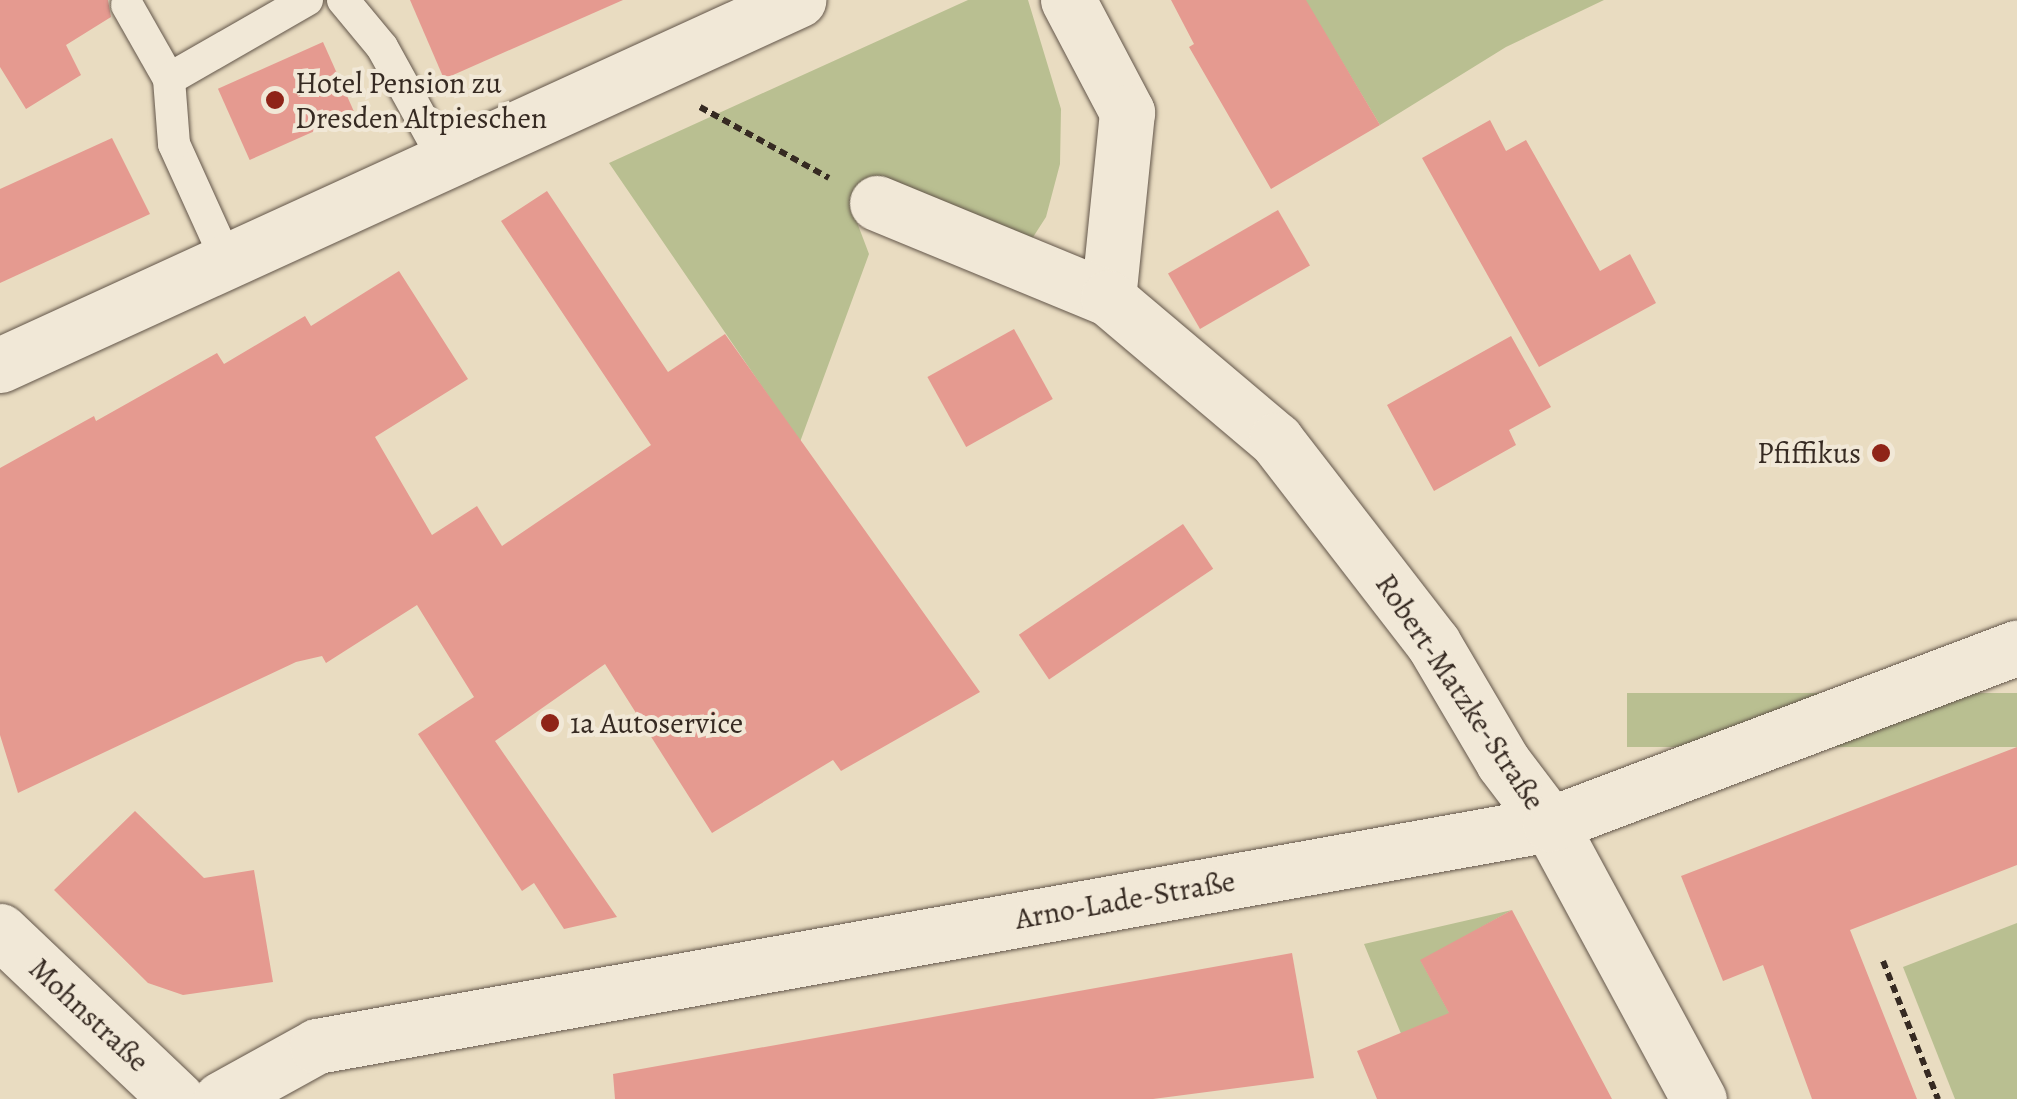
<!DOCTYPE html>
<html>
<head>
<meta charset="utf-8">
<style>
	body { margin:0 }
	#map { position:relative; width:2017px; height:1099px; overflow:hidden; background:#e9dcc1; font-family:Alegreya,serif }
	div>[style] { position:absolute }
	[style*='--x'] { left:calc(var(--x)*1px); top:calc(var(--y)*1px); width:calc(var(--w)*1px); rotate:calc(var(--a)*1deg) }
	.green>* { inset:0; background:#b9bf91; transform-origin:0 0 }
	.building>* { inset:0; background:#e59a90; transform-origin:0 0 }
	.path>* { height:6px; margin-top:-3px; transform-origin:0; background:repeating-linear-gradient(90deg,#362a22 0 8px,transparent 0 13px) }
	.roads { filter:drop-shadow(0 0 2px #63564a) drop-shadow(0 0 2px #63564a) }
	.service>* { height:32px; margin:-16px; padding:0 16px; transform-origin:16px; border-radius:16px; background:#f1e8d7 }
	.minor>* { height:55px; margin:-27.5px; padding:0 27.5px; transform-origin:27.5px; border-radius:27.5px; background:#f1e8d7 }
	.dots>* { width:28px; height:28px; translate:-50% -50%; box-sizing:border-box; border:5px solid #f1e8d7; border-radius:50% }
	span { translate:-50% -50%; white-space:nowrap; text-align:center; line-height:1.15; -webkit-text-stroke:8px #f1e8d7; paint-order:stroke }
	.poi-label { font-size:30px; color:#362a22 }
	.left { translate:0 -50%; text-align:left }
	.right { translate:-100% -50%; text-align:right }
	.street-label { font-size:30px; color:#362a22 }
</style>
</head>
<body>
<div id="map">
	<div class="green">
		<div style="clip-path:polygon(968px 0,1028px 0,1061px 109px,1060px 164px,1046px 217px,1028px 245px,875px 176px,855px 217px,869px 254px,800px 442px,609px 163px)"></div>
		<div style="clip-path:polygon(1305px 0,1604px 0,1506px 47px,1380px 125px)"></div>
		<div style="left:2017px;top:693px;width:54px;height:390px;rotate:90deg"></div>
		<div style="clip-path:polygon(1512px 910px,1421px 961px,1486px 1080px,1428px 1099px,1364px 944px)"></div>
		<div style="clip-path:polygon(2017px 923px,2017px 1099px,1955px 1099px,1903px 967px)"></div>
	</div>
	<div class="building">
		<div style="clip-path:polygon(0 0,108px 0,111px 17px,66px 45px,81px 75px,26px 109px,0 67px)"></div>
		<div style="clip-path:polygon(410px 0,623px 0,444px 79px)"></div>
		<div style="clip-path:polygon(1171px 0,1306px 0,1380px 125px,1271px 189px,1189px 47px,1194px 44px)"></div>
		<div style="left:323px;top:42px;width:78px;height:115px;rotate:66deg"></div>
		<div style="clip-path:polygon(1490px 120px,1506px 151px,1526px 140px,1600px 271px,1630px 254px,1656px 303px,1539px 367px,1422px 158px)"></div>
		<div style="clip-path:polygon(112px 138px,150px 214px,0 283px,0 189px)"></div>
		<div style="clip-path:polygon(547px 191px,668px 372px,725px 334px,980px 692px,841px 771px,833px 760px,712px 833px,605px 664px,495px 741px,617px 917px,564px 929px,534px 883px,522px 891px,418px 734px,474px 697px,417px 605px,326px 663px,322px 656px,296px 662px,18px 793px,0 735px,0 468px,94px 416px,96px 421px,217px 353px,224px 364px,305px 316px,311px 326px,399px 271px,468px 379px,375px 437px,432px 535px,477px 506px,502px 546px,651px 445px,501px 221px)"></div>
		<div style="left:1278px;top:210px;width:64px;height:127px;rotate:60deg"></div>
		<div style="left:1014px;top:329px;width:80px;height:99px;rotate:61deg"></div>
		<div style="clip-path:polygon(1511px 336px,1551px 407px,1509px 430px,1516px 445px,1434px 491px,1387px 405px)"></div>
		<div style="left:1183px;top:524px;width:54px;height:198px;rotate:56deg"></div>
		<div style="clip-path:polygon(2017px 747px,2017px 865px,1850px 930px,1917px 1099px,1812px 1099px,1763px 965px,1723px 981px,1681px 876px)"></div>
		<div style="clip-path:polygon(135px 811px,204px 878px,254px 870px,273px 982px,183px 995px,148px 983px,54px 890px)"></div>
		<div style="clip-path:polygon(1512px 910px,1612px 1099px,1377px 1099px,1357px 1051px,1449px 1013px,1420px 960px)"></div>
		<div style="clip-path:polygon(1292px 953px,1314px 1078px,1153px 1099px,615px 1099px,613px 1074px)"></div>
	</div>
	<div class="path">
		<div style="--x:700;--y:107;--w:147;--a:28.8"></div>
		<div style="--x:1883;--y:961;--w:149;--a:68.3"></div>
	</div>
	<div class="roads">
		<div class="service">
			<div style="--x:343;--y:0;--w:61;--a:50.3"></div>
			<div style="--x:382;--y:47;--w:130;--a:61.1"></div>
			<div style="--x:127;--y:5;--w:85;--a:60.4"></div>
			<div style="--x:227;--y:261;--w:128;--a:-114.4"></div>
			<div style="--x:174;--y:144;--w:65;--a:-94.4"></div>
			<div style="--x:169;--y:79;--w:159;--a:-29.8"></div>
		</div>
		<div class="minor">
			<div style="--x:1068;--y:0;--w:127;--a:62.2"></div>
			<div style="--x:1127;--y:112;--w:187;--a:95.8"></div>
			<div style="--x:877;--y:203;--w:250;--a:22.4"></div>
			<div style="--x:1108;--y:298;--w:220;--a:40.2"></div>
			<div style="--x:1276;--y:440;--w:257;--a:52.3"></div>
			<div style="--x:1433;--y:643;--w:138;--a:59.5"></div>
			<div style="--x:1503;--y:762;--w:78;--a:52.8"></div>
			<div style="--x:1550;--y:824;--w:313;--a:61.6"></div>
			<div style="--x:0;--y:365;--w:878;--a:-24.58"></div>
			<div style="--x:0;--y:931;--w:244;--a:43.5"></div>
			<div style="--x:221;--y:1099;--w:110;--a:-28.9"></div>
			<div style="--x:317;--y:1046;--w:1253;--a:-10.21"></div>
			<div style="--x:1550;--y:824;--w:499;--a:-20.7"></div>
		</div>
	</div>
	<div class="dots">
		<div style="left:275px;top:100px;background:#8f2418"></div>
		<div style="left:1881px;top:453px;background:#8f2418"></div>
		<div style="left:550px;top:723px;background:#8f2418"></div>
	</div>
	<div class="poi-label">
		<span class="left" style="left:295px;top:100px">Hotel Pension zu<br>Dresden Altpieschen</span>
		<span class="right" style="left:1861px;top:453px">Pfiffikus</span>
		<span class="left" style="left:570px;top:723px">1a Autoservice</span>
	</div>
	<div class="street-label">
		<span style="left:1460px;top:692px;rotate:56deg">Robert-Matzke-Straße</span>
		<span style="left:1125px;top:900px;rotate:-10deg">Arno-Lade-Straße</span>
		<span style="left:89px;top:1015px;rotate:43deg">Mohnstraße</span>
	</div>
</div>
</body>
</html>
